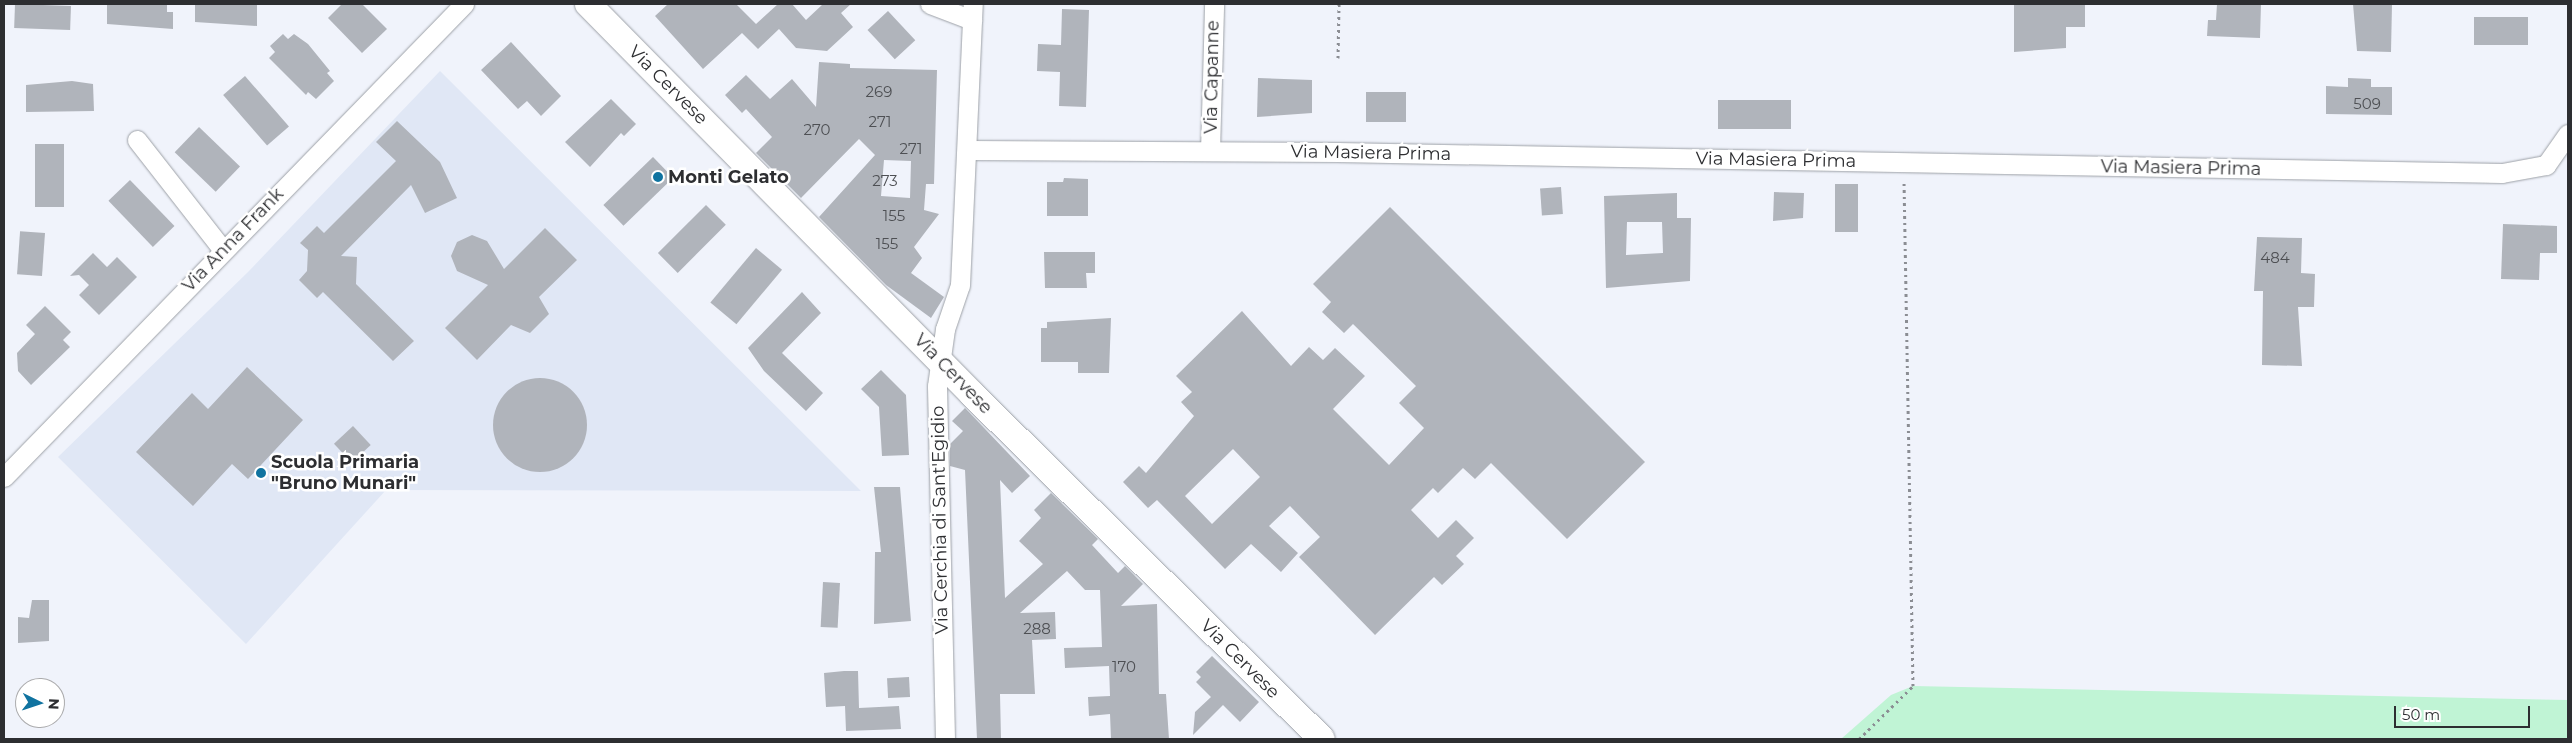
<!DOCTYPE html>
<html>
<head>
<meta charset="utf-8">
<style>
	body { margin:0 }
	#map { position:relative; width:2572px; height:743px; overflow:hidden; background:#f0f3fb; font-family:Montserrat,sans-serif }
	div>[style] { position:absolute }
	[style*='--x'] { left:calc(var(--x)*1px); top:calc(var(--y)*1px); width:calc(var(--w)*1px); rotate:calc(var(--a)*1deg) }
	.built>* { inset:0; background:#e0e7f5 }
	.green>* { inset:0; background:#c0f4d5 }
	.building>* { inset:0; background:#b0b4bb; transform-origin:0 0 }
	.round { border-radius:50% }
	.path>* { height:3px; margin-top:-1.5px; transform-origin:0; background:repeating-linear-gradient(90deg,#8b8d93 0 2.5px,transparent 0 6.5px) }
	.roads { filter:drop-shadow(0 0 1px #9da1a7) drop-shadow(0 0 1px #9da1a7) }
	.street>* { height:19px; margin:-9.5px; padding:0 9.5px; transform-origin:9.5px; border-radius:9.5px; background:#fff }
	.secondary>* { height:26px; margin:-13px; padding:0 13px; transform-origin:13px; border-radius:13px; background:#fff }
	.dots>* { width:14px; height:14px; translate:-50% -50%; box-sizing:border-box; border:2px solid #fff; border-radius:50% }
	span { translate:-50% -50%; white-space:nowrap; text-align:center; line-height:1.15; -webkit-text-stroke:5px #fff; paint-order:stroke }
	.number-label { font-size:15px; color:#4e5054 }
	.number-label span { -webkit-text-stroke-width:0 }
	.street-label { font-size:18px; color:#2d2e31 }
	.poi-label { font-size:18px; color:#2d2e31; font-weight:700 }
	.left { translate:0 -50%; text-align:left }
	.frame { position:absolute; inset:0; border:5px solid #2d2e31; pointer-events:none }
	.north { position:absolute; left:15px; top:678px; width:50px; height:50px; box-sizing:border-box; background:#fff; border:1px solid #ababad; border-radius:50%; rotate:94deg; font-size:14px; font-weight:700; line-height:20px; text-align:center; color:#2d2e31 }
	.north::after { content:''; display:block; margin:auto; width:18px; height:22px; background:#1073a0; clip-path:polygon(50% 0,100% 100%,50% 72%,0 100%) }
	.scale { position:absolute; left:2394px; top:706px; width:136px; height:22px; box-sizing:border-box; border:2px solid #2d2e31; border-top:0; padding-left:6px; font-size:15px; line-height:18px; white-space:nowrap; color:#2d2e31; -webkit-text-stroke:4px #fff; paint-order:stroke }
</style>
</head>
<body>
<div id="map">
	<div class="built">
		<div style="clip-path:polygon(440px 71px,861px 491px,386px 490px,246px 644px,58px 457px,248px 272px)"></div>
	</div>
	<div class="green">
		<div style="clip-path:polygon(1913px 686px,2568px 700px,2568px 739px,1841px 739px,1891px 695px)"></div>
	</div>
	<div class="building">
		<div style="left:15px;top:4px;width:56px;height:24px;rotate:2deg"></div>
		<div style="clip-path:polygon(107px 4px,167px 4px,167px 12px,173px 12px,173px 29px,107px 24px)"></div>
		<div style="clip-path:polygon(195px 4px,257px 4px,257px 26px,195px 22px)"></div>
		<div style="clip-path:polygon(342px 4px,362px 4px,387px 29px,362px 53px,328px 18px)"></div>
		<div style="clip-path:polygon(668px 4px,736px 4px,756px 24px,778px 4px,792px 4px,806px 20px,823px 4px,851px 4px,841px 13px,853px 27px,827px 51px,796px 48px,779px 29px,758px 49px,742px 33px,703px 69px,655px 16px)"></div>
		<div style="clip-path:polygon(2014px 4px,2085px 4px,2085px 27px,2066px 27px,2066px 48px,2014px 52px)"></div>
		<div style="clip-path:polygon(2217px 4px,2261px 4px,2260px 38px,2207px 36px,2208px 20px,2216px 20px)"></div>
		<div style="clip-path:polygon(2353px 4px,2392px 4px,2391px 52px,2357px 51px)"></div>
		<div style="clip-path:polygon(1062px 9px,1089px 10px,1086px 107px,1059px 106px,1060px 72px,1037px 71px,1038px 44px,1061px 45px)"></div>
		<div style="left:888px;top:11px;width:40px;height:28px;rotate:47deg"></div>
		<div style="left:2474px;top:17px;width:54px;height:28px"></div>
		<div style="clip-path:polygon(283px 34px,288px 39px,294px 34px,308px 44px,330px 71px,327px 73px,334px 81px,316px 99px,308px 92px,306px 95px,269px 58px,275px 52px,270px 46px)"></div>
		<div style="clip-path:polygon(511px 42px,561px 96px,541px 116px,527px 101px,518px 109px,481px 70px)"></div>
		<div style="clip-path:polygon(evenodd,819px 62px,850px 64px,850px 68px,937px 70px,934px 184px,926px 184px,924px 210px,939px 214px,914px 247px,922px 258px,911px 273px,944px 297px,931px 318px,886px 285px,819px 217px,875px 155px,859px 139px,801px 198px,756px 153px,772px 137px,746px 109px,742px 113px,725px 95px,746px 75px,770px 99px,792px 79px,816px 107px,819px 62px,884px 160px,911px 161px,910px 198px,881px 196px,884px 160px)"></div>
		<div style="left:245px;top:76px;width:67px;height:29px;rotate:49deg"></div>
		<div style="clip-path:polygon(1258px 78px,1312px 80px,1312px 113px,1257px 117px)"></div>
		<div style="clip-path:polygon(2348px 78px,2371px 79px,2371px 87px,2392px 87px,2392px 115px,2326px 114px,2326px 86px,2348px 87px)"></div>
		<div style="clip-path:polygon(72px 81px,93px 84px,94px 111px,26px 112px,26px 85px)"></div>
		<div style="left:1366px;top:92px;width:40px;height:30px"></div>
		<div style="clip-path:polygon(611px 99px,636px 124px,624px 136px,621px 133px,590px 167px,565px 142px)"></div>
		<div style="left:1718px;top:100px;width:73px;height:29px"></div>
		<div style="clip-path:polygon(397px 121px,440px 162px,457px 198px,425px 213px,411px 185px,341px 256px,357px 257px,356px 284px,414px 341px,393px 361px,323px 292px,317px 298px,299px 280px,307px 271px,308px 250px,300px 243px,317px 226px,324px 233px,396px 161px,376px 142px)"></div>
		<div style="left:199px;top:127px;width:57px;height:35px;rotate:44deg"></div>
		<div style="left:35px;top:144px;width:29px;height:63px"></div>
		<div style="left:653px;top:157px;width:29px;height:69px;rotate:46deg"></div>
		<div style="clip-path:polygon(1064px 178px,1088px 179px,1088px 216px,1047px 216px,1047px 182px,1063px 182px)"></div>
		<div style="left:130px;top:180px;width:64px;height:30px;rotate:46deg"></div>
		<div style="left:1835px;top:184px;width:23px;height:48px"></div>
		<div style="left:1561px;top:187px;width:27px;height:21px;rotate:86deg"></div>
		<div style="clip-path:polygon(1774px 192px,1804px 193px,1803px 218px,1773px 221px)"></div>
		<div style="clip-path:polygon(evenodd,1677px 193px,1677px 218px,1691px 218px,1690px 281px,1606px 288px,1604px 196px,1677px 193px,1627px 222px,1662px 222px,1663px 253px,1626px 255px,1627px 222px)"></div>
		<div style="left:706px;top:205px;width:28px;height:68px;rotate:45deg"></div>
		<div style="clip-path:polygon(evenodd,1390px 207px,1645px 462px,1567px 539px,1491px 463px,1475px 479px,1463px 468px,1438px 493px,1433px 488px,1411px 510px,1438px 538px,1456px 520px,1474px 538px,1456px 556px,1464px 564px,1442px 585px,1434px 577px,1375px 635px,1299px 557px,1320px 537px,1290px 506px,1269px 526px,1298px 553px,1281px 572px,1251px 544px,1225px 569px,1157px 500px,1148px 508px,1123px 482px,1139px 466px,1146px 473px,1194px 416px,1181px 402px,1192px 392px,1176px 376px,1242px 311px,1291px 366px,1309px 347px,1323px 360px,1335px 348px,1365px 376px,1333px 409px,1389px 465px,1424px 428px,1399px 403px,1416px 386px,1353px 324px,1344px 333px,1322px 312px,1331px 302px,1313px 284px,1390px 207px,1233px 449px,1260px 477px,1212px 524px,1185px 496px,1233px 449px)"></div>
		<div style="clip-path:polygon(2503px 224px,2557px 226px,2557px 253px,2540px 253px,2539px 280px,2501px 279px)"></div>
		<div style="clip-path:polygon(545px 228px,577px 260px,539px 297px,549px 314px,530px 333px,511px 325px,477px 360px,445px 328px,488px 285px,457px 271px,451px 256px,457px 242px,472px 235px,487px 241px,504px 269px)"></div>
		<div style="left:45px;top:233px;width:43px;height:25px;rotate:94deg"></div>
		<div style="clip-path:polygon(2257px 237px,2302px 238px,2301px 273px,2315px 274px,2314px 307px,2298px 307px,2302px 366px,2262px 365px,2263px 291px,2254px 291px)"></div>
		<div style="left:756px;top:248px;width:34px;height:71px;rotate:40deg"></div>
		<div style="clip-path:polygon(1044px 252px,1095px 252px,1095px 273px,1086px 273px,1087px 288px,1045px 288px)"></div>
		<div style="clip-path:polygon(93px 253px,107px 267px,117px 257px,137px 277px,99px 315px,79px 295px,89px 285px,79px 275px,70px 276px)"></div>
		<div style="clip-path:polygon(802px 292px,821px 313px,782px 353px,823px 393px,806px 411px,764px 371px,748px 348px)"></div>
		<div style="clip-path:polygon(45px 306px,71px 332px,63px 340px,70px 347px,31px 385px,18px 371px,17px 353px,35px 334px,26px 325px)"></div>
		<div style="clip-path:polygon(1111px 318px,1109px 373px,1078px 373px,1078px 362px,1041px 362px,1041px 328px,1047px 328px,1047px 322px)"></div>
		<div style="clip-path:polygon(247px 367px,303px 420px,248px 479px,232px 464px,193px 506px,136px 452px,192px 393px,208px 409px)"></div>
		<div style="clip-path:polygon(881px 370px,906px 395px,909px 455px,882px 456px,879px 407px,861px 389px)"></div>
		<div class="round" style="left:493px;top:378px;width:94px;height:94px"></div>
		<div style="clip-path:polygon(965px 408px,1030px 476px,1012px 493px,1000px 480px,1005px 598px,1043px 564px,1019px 541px,1041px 518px,1034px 510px,1051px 493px,1098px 539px,1092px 545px,1118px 573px,1125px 566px,1143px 584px,1121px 606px,1157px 604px,1159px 694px,1166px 694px,1169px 739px,1111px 739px,1110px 714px,1089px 716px,1088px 697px,1110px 696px,1109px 666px,1065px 668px,1064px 648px,1102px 647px,1100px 590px,1085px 590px,1067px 571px,1020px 613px,1055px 612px,1056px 639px,1032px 640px,1035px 694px,1000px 694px,1001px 739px,977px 739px,965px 470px,950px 466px,950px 444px,963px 431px,952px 421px)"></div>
		<div style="left:353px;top:426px;width:26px;height:26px;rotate:47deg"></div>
		<div style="clip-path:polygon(874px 487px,900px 487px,911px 621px,874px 624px,875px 552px,881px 552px)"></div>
		<div style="left:823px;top:582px;width:17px;height:45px;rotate:3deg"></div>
		<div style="clip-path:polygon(32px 600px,49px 600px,49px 641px,18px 643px,18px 617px,29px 618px)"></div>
		<div style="clip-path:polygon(1212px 656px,1259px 702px,1240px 722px,1223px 705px,1193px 735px,1195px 712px,1211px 697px,1196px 682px,1201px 677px,1196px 672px)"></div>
		<div style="clip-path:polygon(844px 671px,858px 671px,859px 708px,899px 706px,901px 729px,846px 731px,845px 706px,826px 707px,824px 673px)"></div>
		<div style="left:909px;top:677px;width:20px;height:22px;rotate:87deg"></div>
	</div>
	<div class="path">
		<div style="--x:1338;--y:58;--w:54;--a:-88.9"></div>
		<div style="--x:1859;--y:739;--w:76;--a:-44.5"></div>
		<div style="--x:1913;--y:686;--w:506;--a:-91.02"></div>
	</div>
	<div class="roads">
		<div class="street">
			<div style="--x:930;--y:4;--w:45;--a:20.9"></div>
			<div style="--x:137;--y:140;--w:140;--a:52"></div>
			<div style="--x:968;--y:150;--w:369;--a:0.3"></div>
			<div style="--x:1337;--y:152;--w:1165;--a:1.03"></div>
			<div style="--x:2502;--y:173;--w:45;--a:-10.3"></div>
			<div style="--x:2546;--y:165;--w:38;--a:-55"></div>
			<div style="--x:1210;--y:151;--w:147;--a:-88.4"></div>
			<div style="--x:4;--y:477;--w:660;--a:-45.8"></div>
			<div style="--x:945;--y:739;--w:353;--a:-91.3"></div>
			<div style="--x:937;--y:386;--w:58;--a:-82"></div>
			<div style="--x:945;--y:329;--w:46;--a:-71.2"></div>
			<div style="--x:960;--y:285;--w:281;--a:-87.4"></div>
		</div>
		<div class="secondary">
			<div style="--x:588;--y:4;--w:547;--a:45.44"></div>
			<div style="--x:972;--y:394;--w:491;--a:44.6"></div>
		</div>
	</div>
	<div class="dots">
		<div style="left:658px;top:177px;background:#1073a0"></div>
		<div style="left:261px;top:473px;background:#1073a0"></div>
	</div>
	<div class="number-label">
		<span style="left:879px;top:92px">269</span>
		<span style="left:2367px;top:104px">509</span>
		<span style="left:880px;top:122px">271</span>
		<span style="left:817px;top:130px">270</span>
		<span style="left:911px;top:149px">271</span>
		<span style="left:885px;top:181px">273</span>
		<span style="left:894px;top:216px">155</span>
		<span style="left:887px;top:244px">155</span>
		<span style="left:2275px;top:258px">484</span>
		<span style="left:1037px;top:629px">288</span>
		<span style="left:1124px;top:667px">170</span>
	</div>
	<div class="street-label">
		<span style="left:1212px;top:77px;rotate:-89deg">Via Capanne</span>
		<span style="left:668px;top:85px;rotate:45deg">Via Cervese</span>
		<span style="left:1371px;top:153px;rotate:1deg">Via Masiera Prima</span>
		<span style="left:1776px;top:160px;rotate:1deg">Via Masiera Prima</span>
		<span style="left:2181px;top:168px;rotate:1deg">Via Masiera Prima</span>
		<span style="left:233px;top:240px;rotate:-46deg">Via Anna Frank</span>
		<span style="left:953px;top:374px;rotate:46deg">Via Cervese</span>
		<span style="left:940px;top:520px;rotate:-91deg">Via Cerchia di Sant'Egidio</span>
		<span style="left:1240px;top:659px;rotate:45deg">Via Cervese</span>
	</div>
	<div class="poi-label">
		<span class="left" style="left:668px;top:177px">Monti Gelato</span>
		<span class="left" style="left:271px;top:473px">Scuola Primaria<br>"Bruno Munari"</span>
	</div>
	<div class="frame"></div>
	<div class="north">N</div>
	<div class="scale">50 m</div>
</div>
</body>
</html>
